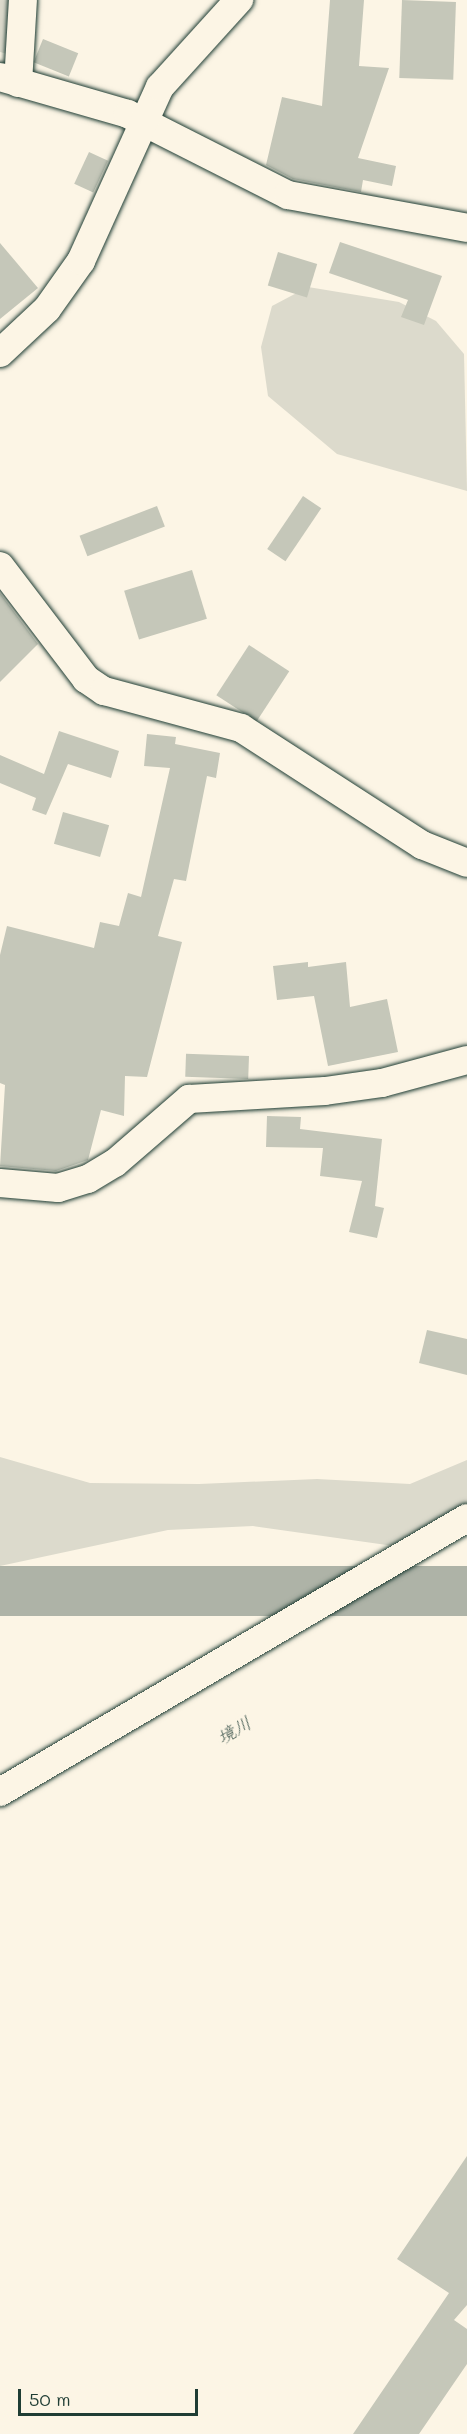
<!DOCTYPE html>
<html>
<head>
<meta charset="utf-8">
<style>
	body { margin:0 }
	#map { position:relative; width:467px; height:2434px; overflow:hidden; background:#fcf5e5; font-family:Mali,"Klee One",sans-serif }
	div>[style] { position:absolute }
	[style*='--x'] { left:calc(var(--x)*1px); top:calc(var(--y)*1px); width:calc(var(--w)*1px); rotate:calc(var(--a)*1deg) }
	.green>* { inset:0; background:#dcdacc }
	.water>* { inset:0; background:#aeb3a7; transform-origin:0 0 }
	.building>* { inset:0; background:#c5c7b9; transform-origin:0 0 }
	.roads { filter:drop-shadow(0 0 2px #1f3d34) drop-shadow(0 0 2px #1f3d34) }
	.minor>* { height:28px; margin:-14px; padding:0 14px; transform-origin:14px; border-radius:14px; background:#fcf5e5 }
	span { translate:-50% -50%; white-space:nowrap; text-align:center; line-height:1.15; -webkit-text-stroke:5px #fcf5e5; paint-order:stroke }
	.water-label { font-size:18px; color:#435a51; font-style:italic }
	.scale { position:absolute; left:18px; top:2389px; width:180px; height:27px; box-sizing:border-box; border:3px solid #1f3d34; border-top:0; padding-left:8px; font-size:18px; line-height:21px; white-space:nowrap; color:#1f3d34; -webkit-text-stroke:4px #fcf5e5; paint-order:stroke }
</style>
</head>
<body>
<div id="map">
	<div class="green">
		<div style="clip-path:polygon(0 0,23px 0,20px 57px,0 52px)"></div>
		<div style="clip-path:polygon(308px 287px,399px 302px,436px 321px,464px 354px,467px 491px,337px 454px,268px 396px,261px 347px,272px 306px)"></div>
		<div style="clip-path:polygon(0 1457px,90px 1483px,199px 1484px,317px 1479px,410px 1484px,467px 1460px,467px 1518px,415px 1549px,253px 1526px,168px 1530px,0 1566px)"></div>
	</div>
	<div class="water">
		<div style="left:467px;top:1566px;width:50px;height:542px;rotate:90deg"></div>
	</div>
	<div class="building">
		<div style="clip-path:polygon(330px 0,364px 0,359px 66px,389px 68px,358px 158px,396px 166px,392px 186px,363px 180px,361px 192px,293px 179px,266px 165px,282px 97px,322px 106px)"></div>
		<div style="left:402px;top:0;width:54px;height:78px;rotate:2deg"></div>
		<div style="left:43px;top:39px;width:38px;height:25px;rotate:22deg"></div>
		<div style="left:89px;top:152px;width:21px;height:35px;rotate:25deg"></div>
		<div style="clip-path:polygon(340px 242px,442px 276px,424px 325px,401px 317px,408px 300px,329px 273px)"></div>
		<div style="clip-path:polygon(0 243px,38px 288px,0 319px)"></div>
		<div style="left:278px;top:252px;width:41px;height:35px;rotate:17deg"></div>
		<div style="left:303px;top:496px;width:22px;height:64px;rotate:34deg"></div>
		<div style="left:157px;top:506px;width:22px;height:83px;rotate:69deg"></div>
		<div style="left:192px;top:570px;width:51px;height:71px;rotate:73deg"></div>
		<div style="clip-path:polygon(0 593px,38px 644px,0 682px)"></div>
		<div style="left:249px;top:645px;width:48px;height:60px;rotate:33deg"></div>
		<div style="clip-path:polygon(59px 731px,119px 751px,111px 778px,68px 764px,46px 815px,32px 810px,36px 798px,0 783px,0 755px,44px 774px)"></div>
		<div style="clip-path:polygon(147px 734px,176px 737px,175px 744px,220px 753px,216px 778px,207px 776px,186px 881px,174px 879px,158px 936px,182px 942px,147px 1077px,125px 1076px,124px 1116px,101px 1110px,88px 1160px,56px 1171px,0 1166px,5px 1085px,0 1083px,0 955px,7px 926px,94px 948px,100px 922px,119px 926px,128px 893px,141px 897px,170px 768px,144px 766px)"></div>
		<div style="left:63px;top:812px;width:48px;height:33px;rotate:16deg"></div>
		<div style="clip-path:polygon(308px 962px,308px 967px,346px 962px,350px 1007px,387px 999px,398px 1052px,328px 1066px,314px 996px,277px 1000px,273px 966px)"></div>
		<div style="left:249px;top:1056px;width:23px;height:63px;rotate:92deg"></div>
		<div style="clip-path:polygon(267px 1116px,301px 1117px,300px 1129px,382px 1139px,375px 1206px,384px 1208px,377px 1238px,349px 1232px,362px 1181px,320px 1176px,323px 1148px,266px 1147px)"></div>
		<div style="clip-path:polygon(427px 1330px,467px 1339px,467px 1375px,419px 1363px)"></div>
		<div style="clip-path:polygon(467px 2156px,467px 2305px,454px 2320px,467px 2329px,467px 2364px,419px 2434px,353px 2434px,449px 2293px,397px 2259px)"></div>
	</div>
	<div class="roads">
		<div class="minor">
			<div style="--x:0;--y:77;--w:133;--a:16.1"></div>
			<div style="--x:128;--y:114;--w:179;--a:26.9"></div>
			<div style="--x:288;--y:195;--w:182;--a:10.4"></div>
			<div style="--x:18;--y:83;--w:83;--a:-86.6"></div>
			<div style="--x:0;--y:353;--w:64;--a:-43.1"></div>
			<div style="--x:47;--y:309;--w:59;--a:-54.7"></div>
			<div style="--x:81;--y:261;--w:191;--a:-65.6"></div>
			<div style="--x:160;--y:87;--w:118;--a:-47.8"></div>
			<div style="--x:0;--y:566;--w:142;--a:52.7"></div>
			<div style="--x:86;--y:679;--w:22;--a:34"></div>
			<div style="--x:104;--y:691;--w:142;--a:15.1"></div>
			<div style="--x:241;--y:728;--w:216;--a:32.9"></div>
			<div style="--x:422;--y:845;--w:48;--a:21.8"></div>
			<div style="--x:0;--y:1183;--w:58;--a:4.9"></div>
			<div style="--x:58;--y:1188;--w:31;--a:-17"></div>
			<div style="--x:88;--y:1179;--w:31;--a:-31"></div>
			<div style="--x:115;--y:1163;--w:98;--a:-40.9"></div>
			<div style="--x:189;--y:1099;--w:136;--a:-3.4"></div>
			<div style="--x:325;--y:1091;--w:58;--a:-8"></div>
			<div style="--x:382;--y:1083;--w:88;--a:-15.1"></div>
			<div style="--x:0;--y:1792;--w:541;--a:-30.4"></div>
		</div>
	</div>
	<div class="water-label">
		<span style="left:234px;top:1730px;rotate:-31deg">境川</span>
	</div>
	<div class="scale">50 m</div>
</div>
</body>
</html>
